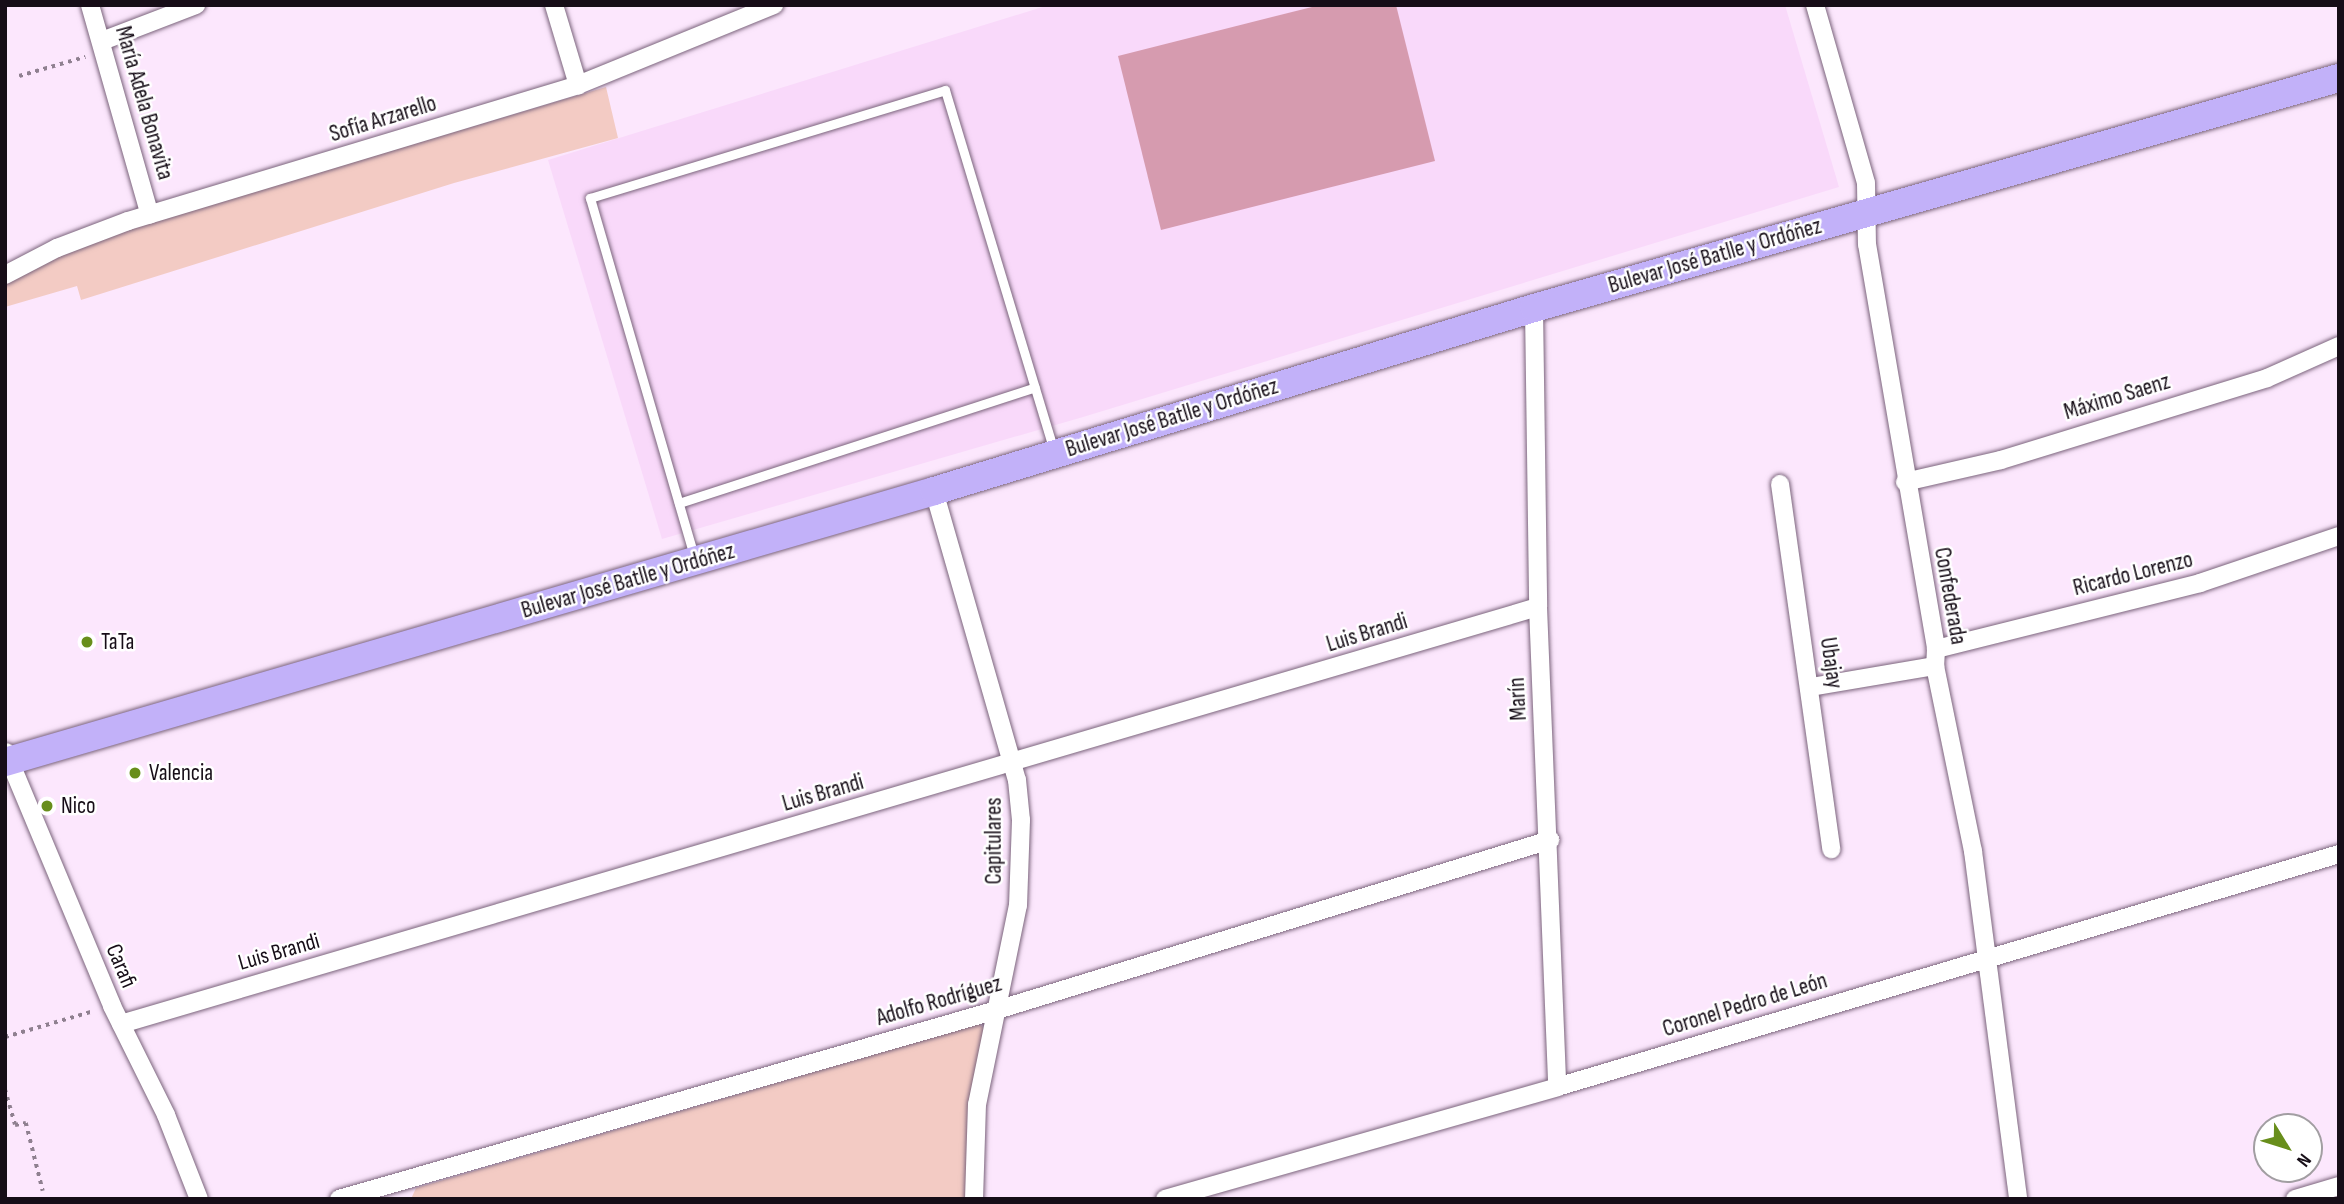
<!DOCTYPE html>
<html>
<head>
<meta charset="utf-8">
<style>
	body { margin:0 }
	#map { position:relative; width:2344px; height:1204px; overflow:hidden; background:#fce7fd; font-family:"Sofia Sans Condensed",sans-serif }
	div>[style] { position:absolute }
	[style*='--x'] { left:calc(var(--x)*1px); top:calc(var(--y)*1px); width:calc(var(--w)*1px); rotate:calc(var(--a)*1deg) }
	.built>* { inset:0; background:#f9d9fa }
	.green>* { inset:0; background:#f3cbc4 }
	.building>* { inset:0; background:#d69baf }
	.path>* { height:3.5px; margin-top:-1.75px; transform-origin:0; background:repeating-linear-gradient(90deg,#8f8090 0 3.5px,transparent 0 8.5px) }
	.roads { filter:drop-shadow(0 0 2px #7b647c) drop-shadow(0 0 2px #7b647c) }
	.service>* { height:9px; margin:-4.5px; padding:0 4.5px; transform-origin:4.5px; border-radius:4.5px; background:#fff }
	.minor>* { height:18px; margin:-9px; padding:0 9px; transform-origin:9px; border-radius:9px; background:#fff }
	.primary>* { height:28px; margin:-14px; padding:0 14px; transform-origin:14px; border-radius:14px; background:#c2b1f9 }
	.dots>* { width:19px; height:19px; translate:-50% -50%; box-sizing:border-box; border:4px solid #fff; border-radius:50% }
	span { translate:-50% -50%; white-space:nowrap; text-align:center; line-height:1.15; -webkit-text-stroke:5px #fff; paint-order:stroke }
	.street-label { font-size:23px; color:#160d17 }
	.poi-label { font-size:23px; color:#160d17 }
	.left { translate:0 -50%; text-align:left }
	.frame { position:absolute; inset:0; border:7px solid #160d17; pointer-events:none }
	.north { position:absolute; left:2253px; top:1113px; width:70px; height:70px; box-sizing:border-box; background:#fff; border:2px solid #a29ea2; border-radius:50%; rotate:128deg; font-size:19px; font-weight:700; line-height:28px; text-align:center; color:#160d17 }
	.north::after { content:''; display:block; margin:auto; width:24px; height:32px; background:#688e1b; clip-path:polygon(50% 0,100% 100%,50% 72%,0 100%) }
</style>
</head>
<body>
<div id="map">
	<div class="built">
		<div style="clip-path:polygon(1049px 5px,1785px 5px,1839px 187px,1083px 417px,662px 539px,548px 160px)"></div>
	</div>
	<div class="green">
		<div style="clip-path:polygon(606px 87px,618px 138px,454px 183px,81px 300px,77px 286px,5px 307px,5px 280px,72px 246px)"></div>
		<div style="clip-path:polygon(979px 1024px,985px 1029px,968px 1199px,411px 1199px,416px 1188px)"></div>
	</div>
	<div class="building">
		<div style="clip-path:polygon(1320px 5px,1396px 5px,1435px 161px,1161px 230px,1118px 56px)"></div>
	</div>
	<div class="path">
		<div style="--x:19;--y:76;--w:69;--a:-16.1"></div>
		<div style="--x:5;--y:1037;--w:93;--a:-16.3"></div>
		<div style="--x:5;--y:1089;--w:37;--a:74"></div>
		<div style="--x:15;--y:1125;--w:11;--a:-10"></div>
		<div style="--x:26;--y:1123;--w:70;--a:76"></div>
	</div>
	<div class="roads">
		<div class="service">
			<div style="--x:679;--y:503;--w:374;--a:-18"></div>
			<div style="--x:694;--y:556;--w:373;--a:-106.2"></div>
			<div style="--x:590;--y:198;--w:371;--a:-16.9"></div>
			<div style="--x:945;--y:90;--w:376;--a:73.2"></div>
		</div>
		<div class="minor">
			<div style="--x:90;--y:5;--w:218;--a:74.1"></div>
			<div style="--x:554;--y:5;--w:84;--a:73.3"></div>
			<div style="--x:1815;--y:5;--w:185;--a:74"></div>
			<div style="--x:1866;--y:183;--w:61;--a:89.1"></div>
			<div style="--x:1867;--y:244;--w:411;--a:80.3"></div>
			<div style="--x:1936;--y:649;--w:17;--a:93"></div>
			<div style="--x:1935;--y:666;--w:189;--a:78.4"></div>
			<div style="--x:1973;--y:851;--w:351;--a:82.6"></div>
			<div style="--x:102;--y:41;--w:101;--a:-21"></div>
			<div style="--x:5;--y:275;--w:59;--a:-27.4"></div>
			<div style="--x:57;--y:248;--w:76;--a:-20.8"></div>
			<div style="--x:128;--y:221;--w:470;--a:-16.8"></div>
			<div style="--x:578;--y:85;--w:212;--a:-22.2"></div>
			<div style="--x:1534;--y:308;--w:299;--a:89.2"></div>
			<div style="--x:1538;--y:607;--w:480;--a:87.7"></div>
			<div style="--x:1905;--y:482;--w:98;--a:-12.9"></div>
			<div style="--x:2001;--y:460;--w:278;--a:-17.1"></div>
			<div style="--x:2267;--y:378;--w:79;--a:-24"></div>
			<div style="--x:1780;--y:484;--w:369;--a:82"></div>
			<div style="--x:934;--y:491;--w:301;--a:74"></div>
			<div style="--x:1017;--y:780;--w:40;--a:84.3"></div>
			<div style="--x:1021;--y:820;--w:85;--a:92"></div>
			<div style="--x:1018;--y:905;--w:203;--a:101.6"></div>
			<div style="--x:977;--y:1104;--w:95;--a:91.8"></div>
			<div style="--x:1936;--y:649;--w:272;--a:-14"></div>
			<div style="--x:2200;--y:583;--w:147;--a:-18.7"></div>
			<div style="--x:1811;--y:687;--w:126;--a:-9.6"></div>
			<div style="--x:6;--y:752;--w:275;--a:67.3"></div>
			<div style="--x:112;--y:1006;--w:122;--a:63.6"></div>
			<div style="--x:166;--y:1115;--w:90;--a:68.6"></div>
			<div style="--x:121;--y:1024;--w:1477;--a:-16.4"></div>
			<div style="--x:339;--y:1199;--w:685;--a:-16.03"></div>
			<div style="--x:997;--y:1010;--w:579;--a:-17.09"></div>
			<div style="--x:1165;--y:1199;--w:408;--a:-15.9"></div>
			<div style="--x:1557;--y:1087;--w:816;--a:-16.59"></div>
			<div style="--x:2295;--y:1199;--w:46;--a:-16.5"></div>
		</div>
		<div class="primary">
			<div style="--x:5;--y:762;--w:968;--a:-16.26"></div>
			<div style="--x:934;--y:491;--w:627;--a:-16.96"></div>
			<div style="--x:1534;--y:308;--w:837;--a:-15.95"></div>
		</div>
	</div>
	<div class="dots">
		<div style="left:87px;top:642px;background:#688e1b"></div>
		<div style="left:135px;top:773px;background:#688e1b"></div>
		<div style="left:47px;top:806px;background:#688e1b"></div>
	</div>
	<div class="street-label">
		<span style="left:144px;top:103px;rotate:74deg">María Adela Bonavita</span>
		<span style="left:383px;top:119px;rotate:-17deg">Sofía Arzarello</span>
		<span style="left:1715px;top:256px;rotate:-16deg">Bulevar José Batlle y Ordóñez</span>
		<span style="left:2117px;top:397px;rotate:-17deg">Máximo Saenz</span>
		<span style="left:1172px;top:418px;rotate:-17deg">Bulevar José Batlle y Ordóñez</span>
		<span style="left:2133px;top:574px;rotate:-14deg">Ricardo Lorenzo</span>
		<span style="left:628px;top:581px;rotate:-16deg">Bulevar José Batlle y Ordóñez</span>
		<span style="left:1950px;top:596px;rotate:80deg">Confederada</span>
		<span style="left:1367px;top:633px;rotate:-17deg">Luis Brandi</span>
		<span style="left:1831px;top:663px;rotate:82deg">Ubajay</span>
		<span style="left:1518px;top:699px;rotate:-93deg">Marín</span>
		<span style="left:823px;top:793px;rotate:-16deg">Luis Brandi</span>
		<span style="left:994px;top:841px;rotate:-90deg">Capitulares</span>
		<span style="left:279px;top:952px;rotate:-16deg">Luis Brandi</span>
		<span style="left:121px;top:966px;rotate:67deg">Carafi</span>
		<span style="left:939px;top:1001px;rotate:-16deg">Adolfo Rodríguez</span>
		<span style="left:1745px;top:1005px;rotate:-17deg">Coronel Pedro de León</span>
	</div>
	<div class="poi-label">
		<span class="left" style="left:101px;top:642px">TaTa</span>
		<span class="left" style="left:149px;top:773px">Valencia</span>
		<span class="left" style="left:61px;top:806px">Nico</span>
	</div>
	<div class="frame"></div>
	<div class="north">N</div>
</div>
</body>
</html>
